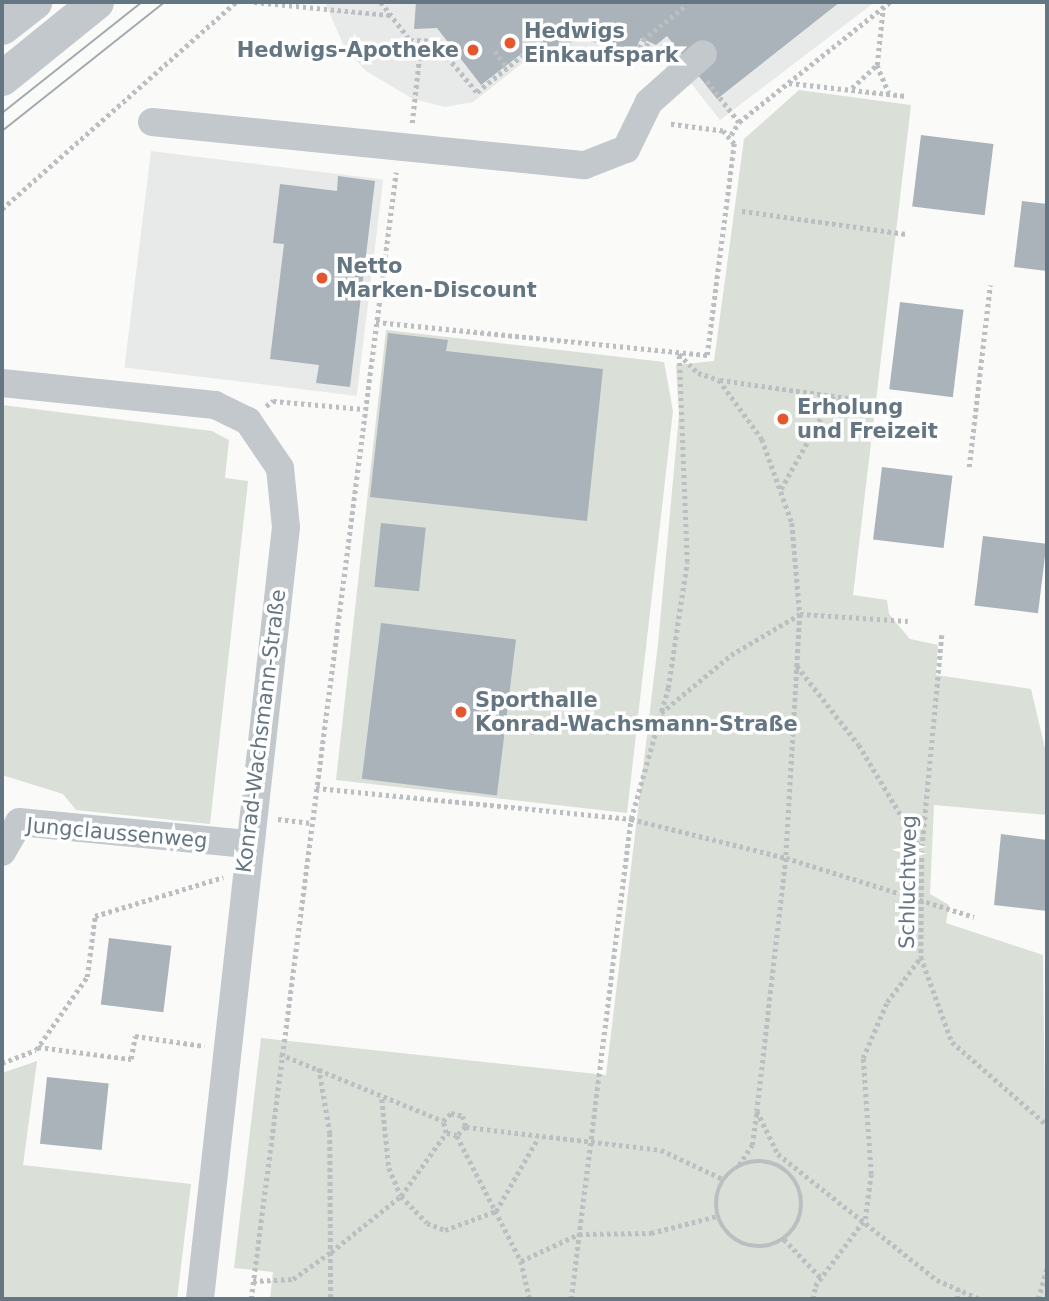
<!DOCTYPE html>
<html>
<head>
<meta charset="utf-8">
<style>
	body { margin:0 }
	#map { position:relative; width:1049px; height:1301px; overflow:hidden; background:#fafaf8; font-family:"DejaVu Sans",sans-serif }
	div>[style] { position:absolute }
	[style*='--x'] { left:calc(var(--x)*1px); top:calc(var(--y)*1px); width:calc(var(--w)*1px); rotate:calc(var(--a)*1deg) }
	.built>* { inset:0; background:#e8e9e9; transform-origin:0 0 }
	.green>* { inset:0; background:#dadfd7 }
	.building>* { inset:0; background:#aab3b9; transform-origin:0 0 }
	.path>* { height:4.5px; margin-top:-2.25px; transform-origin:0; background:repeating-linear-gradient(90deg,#bbbfc2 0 3.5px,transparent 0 7px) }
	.path>.ring { margin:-2.25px; padding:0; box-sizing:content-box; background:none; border:4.5px solid #bbbfc2; border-radius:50% }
	.minor>* { height:28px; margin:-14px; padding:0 14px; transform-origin:14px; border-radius:14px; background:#c3c8cc }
	.tertiary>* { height:35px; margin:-17.5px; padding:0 17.5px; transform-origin:17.5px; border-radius:17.5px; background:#c3c8cc }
	.tram>* { height:2px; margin:-1px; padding:0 1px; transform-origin:1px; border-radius:1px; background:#a2aab0 }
	.dots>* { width:19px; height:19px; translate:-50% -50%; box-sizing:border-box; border:4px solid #fff; border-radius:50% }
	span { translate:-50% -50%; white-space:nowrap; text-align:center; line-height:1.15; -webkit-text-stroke:7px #fff; paint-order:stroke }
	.poi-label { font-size:21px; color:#657683; font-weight:700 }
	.left { translate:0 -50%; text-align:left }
	.right { translate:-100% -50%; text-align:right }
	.street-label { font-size:21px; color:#657683 }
	.frame { position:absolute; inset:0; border:4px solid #657683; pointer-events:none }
</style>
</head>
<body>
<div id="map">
	<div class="built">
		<div style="clip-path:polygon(325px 2px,875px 2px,720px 120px,679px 68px,538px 51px,473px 102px,445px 107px,413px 99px,366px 71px,345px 49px)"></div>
		<div style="left:151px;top:151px;width:234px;height:218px;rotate:7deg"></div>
	</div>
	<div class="green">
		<div style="clip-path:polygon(799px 90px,911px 105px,853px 595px,887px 600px,889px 614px,910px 639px,938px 645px,936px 675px,1031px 689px,1047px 757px,1047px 815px,934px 805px,930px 894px,949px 905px,946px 923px,1043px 955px,1047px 1299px,270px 1299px,273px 1272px,234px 1268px,261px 1038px,606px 1075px,658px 644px,679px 415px,676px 365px,714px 361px,744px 139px)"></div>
		<div style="clip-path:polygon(386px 330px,664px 362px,673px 411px,627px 813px,336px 780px)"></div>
		<div style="clip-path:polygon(2px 405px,212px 431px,229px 440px,225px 478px,248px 481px,210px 824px,76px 810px,63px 794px,2px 775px)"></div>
		<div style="clip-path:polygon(37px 1061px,23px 1165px,191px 1184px,177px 1299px,2px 1299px,2px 1073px)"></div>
	</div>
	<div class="building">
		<div style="clip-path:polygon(416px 2px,840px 2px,717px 99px,667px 36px,656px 45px,641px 38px,633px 54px,584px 39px,537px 51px,534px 44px,481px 85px,437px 28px,414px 29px)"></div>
		<div style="left:921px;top:135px;width:73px;height:72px;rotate:7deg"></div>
		<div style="clip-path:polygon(338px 176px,375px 181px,350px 387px,316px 383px,319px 365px,270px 359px,284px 244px,273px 243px,280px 184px,337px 191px)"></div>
		<div style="clip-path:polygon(1022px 201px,1047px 204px,1047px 271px,1014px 267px)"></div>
		<div style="left:900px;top:302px;width:64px;height:88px;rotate:7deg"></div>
		<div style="clip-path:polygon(388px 333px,448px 340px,446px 351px,603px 369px,587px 521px,370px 497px)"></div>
		<div style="left:882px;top:467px;width:71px;height:73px;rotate:7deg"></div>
		<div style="left:381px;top:523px;width:45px;height:64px;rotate:6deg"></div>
		<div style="left:983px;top:536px;width:64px;height:70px;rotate:7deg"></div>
		<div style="left:381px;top:623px;width:136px;height:157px;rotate:7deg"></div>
		<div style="clip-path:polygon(1001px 834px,1047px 840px,1047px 911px,994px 905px)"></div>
		<div style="left:109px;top:938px;width:63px;height:67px;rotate:7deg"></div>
		<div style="left:47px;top:1077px;width:62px;height:67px;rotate:6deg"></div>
	</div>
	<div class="path">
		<div style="--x:254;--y:2;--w:137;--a:5.5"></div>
		<div style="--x:381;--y:2;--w:48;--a:52.7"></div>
		<div style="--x:410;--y:40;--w:24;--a:2"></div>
		<div style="--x:434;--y:41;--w:67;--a:49.9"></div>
		<div style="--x:477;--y:92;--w:72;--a:-38.8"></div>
		<div style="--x:648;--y:43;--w:14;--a:115"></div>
		<div style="--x:642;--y:56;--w:6;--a:-162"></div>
		<div style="--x:636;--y:54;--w:16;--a:-63"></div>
		<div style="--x:643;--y:40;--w:54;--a:-39"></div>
		<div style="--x:495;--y:51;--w:21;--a:53"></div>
		<div style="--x:877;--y:65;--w:30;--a:67"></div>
		<div style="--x:707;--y:81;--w:52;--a:52"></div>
		<div style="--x:789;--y:83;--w:118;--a:6.3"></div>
		<div style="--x:852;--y:88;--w:34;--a:-43"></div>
		<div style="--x:877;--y:65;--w:57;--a:-84"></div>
		<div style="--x:412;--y:123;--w:82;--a:-83.7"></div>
		<div style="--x:731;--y:135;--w:15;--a:-58"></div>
		<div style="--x:739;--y:122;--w:193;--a:-38.5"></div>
		<div style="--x:2;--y:209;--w:312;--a:-41.5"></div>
		<div style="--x:742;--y:211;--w:166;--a:8"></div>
		<div style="--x:376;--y:322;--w:333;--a:5.7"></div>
		<div style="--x:707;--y:355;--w:213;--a:-82.7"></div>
		<div style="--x:734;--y:144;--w:17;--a:-130"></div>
		<div style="--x:723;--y:131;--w:55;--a:-172.7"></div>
		<div style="--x:679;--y:354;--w:27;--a:45"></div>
		<div style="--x:698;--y:373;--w:22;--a:18"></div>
		<div style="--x:719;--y:380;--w:73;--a:53.9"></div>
		<div style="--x:762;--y:439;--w:89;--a:70.3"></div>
		<div style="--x:792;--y:523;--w:91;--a:85"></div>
		<div style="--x:800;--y:614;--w:244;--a:93.3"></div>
		<div style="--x:786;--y:858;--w:255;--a:96.5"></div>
		<div style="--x:757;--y:1111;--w:48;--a:64"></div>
		<div style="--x:778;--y:1154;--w:203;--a:38.4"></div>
		<div style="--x:937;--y:1280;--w:47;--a:23.8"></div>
		<div style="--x:720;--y:380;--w:179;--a:8"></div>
		<div style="--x:266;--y:406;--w:9;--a:-36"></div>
		<div style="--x:273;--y:401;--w:91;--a:5"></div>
		<div style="--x:969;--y:467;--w:183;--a:-83.4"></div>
		<div style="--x:781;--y:489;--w:107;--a:-60.8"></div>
		<div style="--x:942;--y:635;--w:217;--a:95.3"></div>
		<div style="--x:922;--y:851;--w:106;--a:90.5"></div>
		<div style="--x:921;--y:957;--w:90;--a:70"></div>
		<div style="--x:952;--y:1042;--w:126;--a:41.1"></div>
		<div style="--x:797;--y:666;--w:100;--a:51.9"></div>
		<div style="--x:859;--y:745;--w:121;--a:59.2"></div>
		<div style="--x:661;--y:713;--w:91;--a:-39.6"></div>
		<div style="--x:731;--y:655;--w:80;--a:-30.7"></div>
		<div style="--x:800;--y:614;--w:108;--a:3.7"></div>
		<div style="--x:316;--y:788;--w:317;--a:5.6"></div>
		<div style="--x:631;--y:819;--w:160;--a:14.1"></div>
		<div style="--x:786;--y:858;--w:197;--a:17.4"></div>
		<div style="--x:278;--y:819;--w:33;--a:7"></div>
		<div style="--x:38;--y:1047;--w:94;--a:7.4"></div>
		<div style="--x:131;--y:1059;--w:23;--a:-80"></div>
		<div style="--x:135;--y:1036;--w:70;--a:8.2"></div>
		<div style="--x:280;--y:1054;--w:176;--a:22.3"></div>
		<div style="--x:2;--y:1063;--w:36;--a:-21"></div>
		<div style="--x:36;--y:1050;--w:89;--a:-55.1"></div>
		<div style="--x:87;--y:977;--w:62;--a:-82.5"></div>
		<div style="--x:95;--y:916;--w:134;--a:-16.9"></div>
		<div style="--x:319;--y:1068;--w:66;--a:80.4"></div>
		<div style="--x:330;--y:1133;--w:166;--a:89.7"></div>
		<div style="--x:382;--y:1099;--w:69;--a:84.2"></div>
		<div style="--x:389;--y:1168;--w:30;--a:67"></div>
		<div style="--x:401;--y:1196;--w:37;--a:46"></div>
		<div style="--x:427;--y:1223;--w:19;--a:21"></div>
		<div style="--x:445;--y:1230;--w:54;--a:-20.4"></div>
		<div style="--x:496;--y:1211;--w:84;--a:-60.1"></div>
		<div style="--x:451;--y:1113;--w:12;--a:14"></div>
		<div style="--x:463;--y:1116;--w:11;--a:75"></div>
		<div style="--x:466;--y:1127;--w:13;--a:135"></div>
		<div style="--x:457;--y:1136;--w:11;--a:-165"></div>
		<div style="--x:446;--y:1133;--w:12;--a:-104"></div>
		<div style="--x:443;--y:1121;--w:11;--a:-45"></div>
		<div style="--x:466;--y:1127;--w:196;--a:6.7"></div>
		<div style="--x:661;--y:1150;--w:68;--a:25.1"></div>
		<div style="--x:457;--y:1136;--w:140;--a:62.9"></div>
		<div style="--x:521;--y:1261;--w:39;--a:77"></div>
		<div class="ring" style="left:716px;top:1161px;width:81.5px;height:81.5px"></div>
		<div style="--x:739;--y:1165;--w:24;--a:-57"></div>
		<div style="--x:752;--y:1145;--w:34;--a:-82"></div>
		<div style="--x:784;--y:1239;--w:54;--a:46.5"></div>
		<div style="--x:521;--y:1261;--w:64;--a:-25"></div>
		<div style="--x:579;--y:1234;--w:72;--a:-0.8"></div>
		<div style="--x:651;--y:1233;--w:68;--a:-14.4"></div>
		<div style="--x:253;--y:1281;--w:40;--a:-2.9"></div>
		<div style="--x:293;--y:1279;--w:47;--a:-35.4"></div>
		<div style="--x:331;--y:1252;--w:90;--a:-38.7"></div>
		<div style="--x:401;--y:1196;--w:77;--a:-54.5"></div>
		<div style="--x:251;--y:1299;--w:1136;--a:-82.67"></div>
		<div style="--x:571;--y:1299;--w:484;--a:-82.9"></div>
		<div style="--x:631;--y:819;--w:136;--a:-74.2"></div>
		<div style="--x:668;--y:688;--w:127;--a:-81.4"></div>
		<div style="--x:687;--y:562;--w:207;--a:-92.2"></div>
		<div style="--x:813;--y:1299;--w:13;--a:-81"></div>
		<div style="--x:815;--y:1286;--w:84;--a:-53.3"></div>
		<div style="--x:865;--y:1219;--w:45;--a:-82.4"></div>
		<div style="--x:871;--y:1174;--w:116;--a:-93.9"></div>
		<div style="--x:863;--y:1058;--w:61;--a:-66.8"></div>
		<div style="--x:887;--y:1002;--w:56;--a:-52.9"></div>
		<div style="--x:957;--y:1299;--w:10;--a:-84"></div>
		<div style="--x:1038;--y:1299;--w:33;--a:-74"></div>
	</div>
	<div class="minor">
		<div style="--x:152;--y:122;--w:435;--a:5.7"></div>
		<div style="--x:585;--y:165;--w:44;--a:-21.3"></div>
		<div style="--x:626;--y:149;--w:52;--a:-63.9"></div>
		<div style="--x:649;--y:102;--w:72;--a:-41.6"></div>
		<div style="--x:2;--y:383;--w:214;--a:5.9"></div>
		<div style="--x:215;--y:405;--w:37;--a:26"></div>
		<div style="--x:248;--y:421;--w:57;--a:55.8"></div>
		<div style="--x:280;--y:468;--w:59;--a:84.2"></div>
		<div style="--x:286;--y:527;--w:777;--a:96.36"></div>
		<div style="--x:2;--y:852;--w:34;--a:-60"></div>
		<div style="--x:19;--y:822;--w:229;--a:5.5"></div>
	</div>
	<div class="tertiary">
		<div style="--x:2;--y:27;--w:41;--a:-38"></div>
		<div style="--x:2;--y:78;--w:121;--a:-39"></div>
	</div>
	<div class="tram">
		<div style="--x:2;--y:113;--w:179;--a:-38.4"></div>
		<div style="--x:2;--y:131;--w:208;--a:-38.4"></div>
	</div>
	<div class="dots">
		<div style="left:510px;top:43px;background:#e4572e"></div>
		<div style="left:473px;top:50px;background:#e4572e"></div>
		<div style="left:322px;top:278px;background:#e4572e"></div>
		<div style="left:783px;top:419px;background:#e4572e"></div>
		<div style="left:461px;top:712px;background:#e4572e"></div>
	</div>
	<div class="poi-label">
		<span class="left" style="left:524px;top:43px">Hedwigs<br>Einkaufspark</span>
		<span class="right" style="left:459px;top:50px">Hedwigs-Apotheke</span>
		<span class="left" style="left:336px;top:278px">Netto<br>Marken-Discount</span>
		<span class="left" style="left:797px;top:419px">Erholung<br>und Freizeit</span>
		<span class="left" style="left:475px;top:712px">Sporthalle<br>Konrad-Wachsmann-Straße</span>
	</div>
	<div class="street-label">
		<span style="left:261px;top:731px;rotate:-83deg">Konrad-Wachsmann-Straße</span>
		<span style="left:117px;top:833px;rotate:5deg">Jungclaussenweg</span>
		<span style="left:908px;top:882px;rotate:-89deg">Schluchtweg</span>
	</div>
	<div class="frame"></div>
</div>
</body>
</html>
